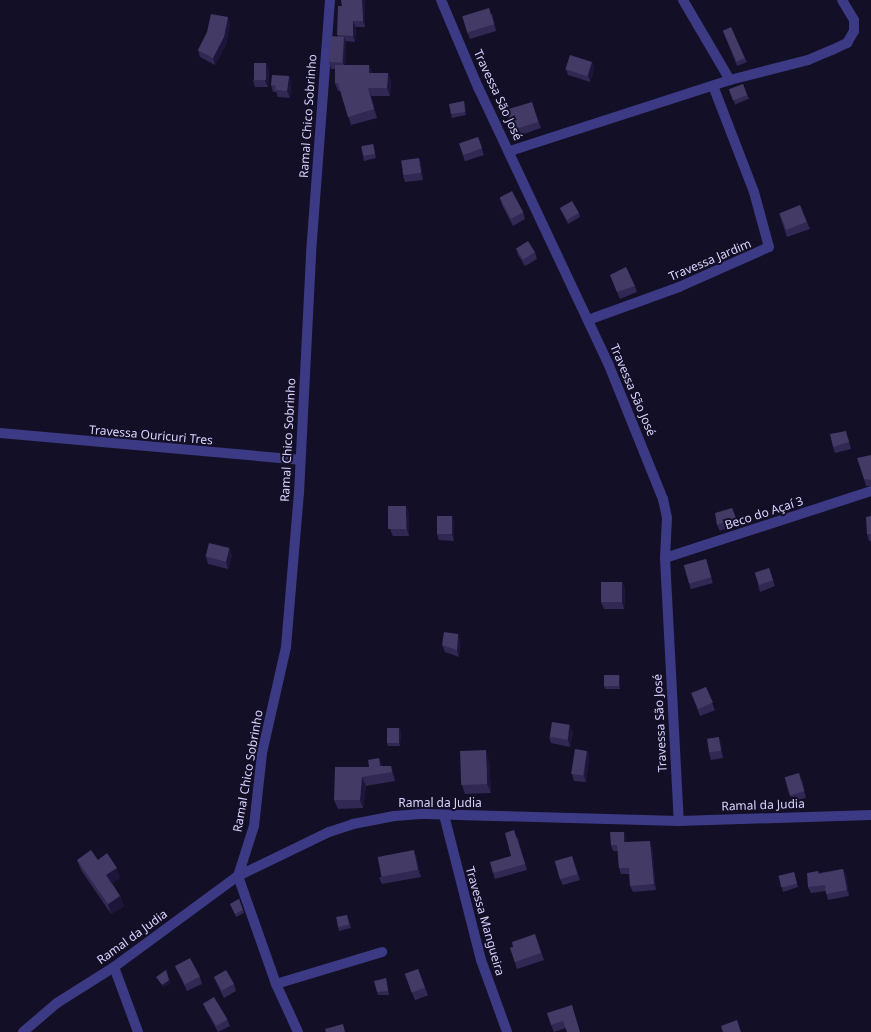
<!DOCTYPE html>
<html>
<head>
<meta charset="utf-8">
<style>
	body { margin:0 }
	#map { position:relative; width:871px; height:1032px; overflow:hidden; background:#130f26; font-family:"Noto Sans",sans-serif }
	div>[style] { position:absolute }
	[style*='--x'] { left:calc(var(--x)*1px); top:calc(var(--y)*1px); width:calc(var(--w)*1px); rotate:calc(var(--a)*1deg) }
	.minor>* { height:10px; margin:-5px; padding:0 5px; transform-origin:5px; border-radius:5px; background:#3d3a85 }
	.wall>* { inset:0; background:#312854; transform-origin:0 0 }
	.shaded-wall>* { inset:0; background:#1d163a }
	.building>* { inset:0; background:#433a66; transform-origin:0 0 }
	span { translate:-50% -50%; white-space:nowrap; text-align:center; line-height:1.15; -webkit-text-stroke:4px #130f26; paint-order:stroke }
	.street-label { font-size:12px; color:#d9d4ff }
</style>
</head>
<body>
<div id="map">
	<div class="minor">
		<div style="--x:441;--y:0;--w:95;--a:67"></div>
		<div style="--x:478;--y:87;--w:305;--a:64.8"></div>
		<div style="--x:608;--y:363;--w:147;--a:68"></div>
		<div style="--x:663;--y:499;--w:19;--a:78"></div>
		<div style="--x:667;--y:518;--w:40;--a:92.9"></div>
		<div style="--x:665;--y:558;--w:263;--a:87"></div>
		<div style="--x:683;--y:0;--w:93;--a:59.6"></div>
		<div style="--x:510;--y:151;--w:231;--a:-17.9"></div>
		<div style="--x:730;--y:80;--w:81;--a:-14.4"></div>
		<div style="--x:808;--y:60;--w:26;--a:-23"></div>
		<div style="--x:832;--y:50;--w:17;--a:-25"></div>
		<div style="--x:847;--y:43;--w:14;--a:-60"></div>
		<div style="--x:854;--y:31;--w:11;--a:-90"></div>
		<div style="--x:854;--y:20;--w:23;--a:-121"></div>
		<div style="--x:588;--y:320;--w:97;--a:-19.9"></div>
		<div style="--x:679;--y:287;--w:98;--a:-24"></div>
		<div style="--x:769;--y:247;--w:57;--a:-105.3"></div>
		<div style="--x:754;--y:192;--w:114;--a:-111.1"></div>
		<div style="--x:0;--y:433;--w:301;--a:5.1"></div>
		<div style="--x:665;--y:558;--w:217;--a:-18"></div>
		<div style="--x:444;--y:815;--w:150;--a:75.7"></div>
		<div style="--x:481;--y:960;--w:77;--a:70.1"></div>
		<div style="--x:114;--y:967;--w:69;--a:69.7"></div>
		<div style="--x:276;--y:984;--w:111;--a:-16.8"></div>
		<div style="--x:23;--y:1032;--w:45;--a:-40.5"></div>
		<div style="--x:57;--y:1003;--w:67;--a:-32.3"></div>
		<div style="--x:114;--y:967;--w:154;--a:-36.3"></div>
		<div style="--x:238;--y:876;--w:101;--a:-25.8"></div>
		<div style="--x:329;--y:832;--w:25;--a:-18"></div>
		<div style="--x:353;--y:824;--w:42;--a:-11"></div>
		<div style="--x:394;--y:816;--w:31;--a:-4"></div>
		<div style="--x:425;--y:814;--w:254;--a:1.6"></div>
		<div style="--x:679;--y:821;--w:192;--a:-1.8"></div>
		<div style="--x:298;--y:1032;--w:53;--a:-114.6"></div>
		<div style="--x:276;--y:984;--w:114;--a:-109.4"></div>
		<div style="--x:238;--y:876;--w:52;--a:-72.3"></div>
		<div style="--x:254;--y:826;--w:73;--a:-83.7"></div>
		<div style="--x:262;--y:753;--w:109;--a:-77.2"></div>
		<div style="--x:286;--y:647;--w:155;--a:-85.2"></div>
		<div style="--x:299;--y:493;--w:240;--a:-87.1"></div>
		<div style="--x:311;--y:253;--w:254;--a:-85.7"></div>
	</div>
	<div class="wall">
		<div style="clip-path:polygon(341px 0,365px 0,365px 27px,356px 27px,355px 42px,346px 41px,346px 43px,345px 65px,369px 65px,372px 73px,388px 73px,391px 81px,390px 96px,371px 96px,377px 118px,351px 125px,340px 91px,338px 91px,335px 83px,335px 69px,331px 69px,329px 62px,338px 36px,342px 6px)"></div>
		<div style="clip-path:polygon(492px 14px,496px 31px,470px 39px,467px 32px)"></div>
		<div style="clip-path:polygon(230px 24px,226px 44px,215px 65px,200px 57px,198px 50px)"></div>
		<div style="clip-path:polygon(723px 31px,745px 58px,747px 62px,737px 66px)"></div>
		<div style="clip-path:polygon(592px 62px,594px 69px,590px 82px,568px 75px,566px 69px)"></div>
		<div style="clip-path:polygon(266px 63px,269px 70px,268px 87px,255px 87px,253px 80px)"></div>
		<div style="clip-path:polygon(289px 76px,291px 83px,290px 98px,278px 97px,276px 92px,273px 92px,271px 85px)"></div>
		<div style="left:743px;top:84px;width:16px;height:15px;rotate:68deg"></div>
		<div style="clip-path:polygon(464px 101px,465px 104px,466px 115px,452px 118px,451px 114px)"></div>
		<div style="clip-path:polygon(534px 109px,541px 128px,515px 137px,512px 130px)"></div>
		<div style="left:478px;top:137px;width:19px;height:20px;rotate:72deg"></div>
		<div style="clip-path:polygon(373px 144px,376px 158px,364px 161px,363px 157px)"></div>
		<div style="clip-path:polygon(419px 158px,421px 164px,423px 180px,405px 182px,403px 176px)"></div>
		<div style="clip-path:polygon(500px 198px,523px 212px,525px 219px,513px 226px,502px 205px)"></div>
		<div style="clip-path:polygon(560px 208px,579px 213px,580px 217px,568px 224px)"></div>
		<div style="clip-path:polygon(779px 213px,807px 222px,810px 229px,787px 237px)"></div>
		<div style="clip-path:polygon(516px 248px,535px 252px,537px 259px,525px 266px,518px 255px)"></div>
		<div style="clip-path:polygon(610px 275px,635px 286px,637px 292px,620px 299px)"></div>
		<div style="clip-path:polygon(848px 438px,851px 449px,835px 453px,833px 447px)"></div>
		<div style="clip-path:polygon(871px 455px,871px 486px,866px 486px,864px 479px)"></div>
		<div style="clip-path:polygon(732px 508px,738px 524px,720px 531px,717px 525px)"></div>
		<div style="clip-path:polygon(409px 513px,409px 536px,393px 536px,390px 529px)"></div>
		<div style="clip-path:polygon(452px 516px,454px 523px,454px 541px,439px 540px,437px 534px)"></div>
		<div style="clip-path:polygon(871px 516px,871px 541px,869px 541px,867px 534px)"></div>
		<div style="clip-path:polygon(229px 548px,232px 555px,228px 569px,208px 564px,206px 557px)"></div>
		<div style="left:706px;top:559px;width:25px;height:23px;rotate:74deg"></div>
		<div style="clip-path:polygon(769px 568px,775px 586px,760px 592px,758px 585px)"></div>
		<div style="clip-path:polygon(622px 582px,625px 589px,624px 609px,604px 609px,601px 602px)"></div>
		<div style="clip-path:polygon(458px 634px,460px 640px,459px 657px,445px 652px,442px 645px)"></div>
		<div style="clip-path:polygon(619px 675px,620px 678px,620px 689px,605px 689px,604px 686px)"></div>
		<div style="left:706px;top:687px;width:25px;height:16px;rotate:69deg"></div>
		<div style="clip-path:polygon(399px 728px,401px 731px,400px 746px,388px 746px,387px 743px)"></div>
		<div style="clip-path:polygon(573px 732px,570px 747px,551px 743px,549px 737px)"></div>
		<div style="clip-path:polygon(721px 743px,723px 758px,711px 760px,709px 753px)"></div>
		<div style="clip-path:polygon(587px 751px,589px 758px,586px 782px,574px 781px,572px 774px)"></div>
		<div style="clip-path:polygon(379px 758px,382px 766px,391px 766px,394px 775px,395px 781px,366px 786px,363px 808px,338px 809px,334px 800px,369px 767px)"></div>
		<div style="clip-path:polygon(489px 760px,491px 793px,465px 794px,462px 785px)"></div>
		<div style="clip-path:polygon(802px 780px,806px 798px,792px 801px,790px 795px)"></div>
		<div style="clip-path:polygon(624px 832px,626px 838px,626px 842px,652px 847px,656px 890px,633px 892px,630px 886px,629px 874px,621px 874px,619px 868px,618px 851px,613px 851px,611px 845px)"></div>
		<div style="clip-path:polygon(517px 836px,527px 870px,495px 879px,493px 873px,511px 856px)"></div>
		<div style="clip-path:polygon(416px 856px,421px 877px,382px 884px,379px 878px)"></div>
		<div style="clip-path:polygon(572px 856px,580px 880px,563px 885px,560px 879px)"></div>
		<div style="clip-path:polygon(77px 860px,120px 878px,112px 883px,120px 896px,124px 906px,111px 914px,81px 870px)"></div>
		<div style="clip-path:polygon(843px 869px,846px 875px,849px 896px,828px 900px,826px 891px,811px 893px,808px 887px,818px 871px,819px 873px)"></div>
		<div style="clip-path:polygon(794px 872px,798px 887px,783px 892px,782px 888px)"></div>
		<div style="clip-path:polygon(239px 899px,244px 913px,236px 917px,230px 904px)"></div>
		<div style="clip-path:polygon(347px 915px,351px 928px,339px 931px,338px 927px)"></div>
		<div style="clip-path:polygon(535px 934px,544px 960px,517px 969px,510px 948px,513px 947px)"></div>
		<div style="clip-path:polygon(175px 966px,200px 977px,202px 984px,187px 991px,178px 972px)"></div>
		<div style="left:418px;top:969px;width:28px;height:14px;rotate:69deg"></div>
		<div style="clip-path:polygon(214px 977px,234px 984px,236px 991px,224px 998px,217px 984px)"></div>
		<div style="clip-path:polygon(386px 978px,389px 995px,378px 995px,377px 992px)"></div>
		<div style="clip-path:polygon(203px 1003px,227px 1019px,230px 1026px,218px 1032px,206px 1010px)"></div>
		<div style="clip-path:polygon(572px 1005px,566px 1028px,554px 1032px,551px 1025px)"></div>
	</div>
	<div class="shaded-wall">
		<div style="clip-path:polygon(362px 0,365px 0,365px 27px,363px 21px)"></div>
		<div style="clip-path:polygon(228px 17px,230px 24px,226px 44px,215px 65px,213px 58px)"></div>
		<div style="clip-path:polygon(353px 21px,356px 27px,355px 42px,353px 36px)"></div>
		<div style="clip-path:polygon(344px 37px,346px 43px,345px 69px,343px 63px)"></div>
		<div style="clip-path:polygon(592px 62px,594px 69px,590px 82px,588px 75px)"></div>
		<div style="clip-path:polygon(266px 63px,269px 70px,268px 87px,265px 81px)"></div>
		<div style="clip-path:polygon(369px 65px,372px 74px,369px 73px)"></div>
		<div style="clip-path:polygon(388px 73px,391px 81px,390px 96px,387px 88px)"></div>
		<div style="clip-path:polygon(289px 76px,291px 83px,290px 98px,287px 91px)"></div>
		<div style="clip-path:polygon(368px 88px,371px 96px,377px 118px,374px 109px)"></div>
		<div style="clip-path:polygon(464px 101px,465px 104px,466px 115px,465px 112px)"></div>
		<div style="clip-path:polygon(419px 158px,421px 164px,423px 180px,421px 173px)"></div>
		<div style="clip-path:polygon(406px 506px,409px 513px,409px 536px,407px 529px)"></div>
		<div style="clip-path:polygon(452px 516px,454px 523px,454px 541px,452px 534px)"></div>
		<div style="clip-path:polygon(229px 548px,232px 555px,228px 569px,226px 562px)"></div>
		<div style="clip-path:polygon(622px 582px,625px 589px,624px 609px,622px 603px)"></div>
		<div style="clip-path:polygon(458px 634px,460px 640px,459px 657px,457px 650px)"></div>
		<div style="clip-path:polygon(619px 675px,620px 678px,620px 689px,619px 686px)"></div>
		<div style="clip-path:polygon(570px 725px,573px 732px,570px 747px,568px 740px)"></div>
		<div style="clip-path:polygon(399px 728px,401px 731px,400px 746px,399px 743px)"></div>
		<div style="clip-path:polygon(719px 737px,721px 743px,723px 758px,721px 751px)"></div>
		<div style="clip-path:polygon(486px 750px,489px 760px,491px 793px,487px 784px)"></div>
		<div style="clip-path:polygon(587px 751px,589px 758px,586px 782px,584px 776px)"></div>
		<div style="clip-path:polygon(379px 758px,382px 767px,383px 775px,380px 766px)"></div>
		<div style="clip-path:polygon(391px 766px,394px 775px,395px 781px,392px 772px)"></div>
		<div style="clip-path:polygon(799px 773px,802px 780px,806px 798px,804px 791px)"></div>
		<div style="clip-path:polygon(362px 777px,366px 786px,363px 808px,360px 800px)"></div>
		<div style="clip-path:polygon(624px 832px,626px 838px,626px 848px,624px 842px)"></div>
		<div style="clip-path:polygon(650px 841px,652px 847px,656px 890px,654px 884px)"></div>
		<div style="clip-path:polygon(414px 850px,416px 856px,421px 877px,418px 870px)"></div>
		<div style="clip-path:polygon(117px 868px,120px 878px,110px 885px,106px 875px)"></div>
		<div style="clip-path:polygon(843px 869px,846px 875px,849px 896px,847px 890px)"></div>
		<div style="clip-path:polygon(120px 896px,124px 906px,111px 914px,108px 904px)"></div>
		<div style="clip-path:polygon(166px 970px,171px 983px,163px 988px,162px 985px)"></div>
	</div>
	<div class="building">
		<div style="clip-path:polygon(341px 0,362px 0,363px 21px,353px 21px,353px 36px,337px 35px,338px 6px,342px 6px)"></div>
		<div style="left:489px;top:8px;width:17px;height:28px;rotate:73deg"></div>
		<div style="clip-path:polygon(211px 14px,228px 17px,224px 37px,213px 58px,198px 50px,207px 32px)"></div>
		<div style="left:731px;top:27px;width:34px;height:9px;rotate:66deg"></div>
		<div style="left:331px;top:36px;width:13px;height:26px;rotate:4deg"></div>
		<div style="left:570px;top:55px;width:23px;height:15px;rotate:18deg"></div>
		<div style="left:254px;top:63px;width:12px;height:17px"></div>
		<div style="clip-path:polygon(335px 65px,369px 65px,369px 73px,388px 73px,387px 88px,368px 88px,374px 109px,348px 117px,338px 83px,335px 83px)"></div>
		<div style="clip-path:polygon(272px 75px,289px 76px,287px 91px,275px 90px,276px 86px,271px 85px)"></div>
		<div style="left:743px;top:84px;width:12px;height:15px;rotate:70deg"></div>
		<div style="clip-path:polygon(464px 101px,465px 112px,451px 114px,449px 104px)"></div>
		<div style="left:532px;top:102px;width:21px;height:27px;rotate:73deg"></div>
		<div style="left:478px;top:137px;width:12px;height:20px;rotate:70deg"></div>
		<div style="left:373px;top:144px;width:10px;height:12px;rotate:79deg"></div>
		<div style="left:419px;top:158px;width:15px;height:18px;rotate:82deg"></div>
		<div style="left:512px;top:191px;width:24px;height:14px;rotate:62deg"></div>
		<div style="left:572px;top:201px;width:14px;height:14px;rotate:60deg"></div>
		<div style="left:800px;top:205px;width:18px;height:22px;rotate:68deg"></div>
		<div style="left:528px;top:241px;width:13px;height:14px;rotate:58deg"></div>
		<div style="clip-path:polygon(626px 267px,635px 286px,617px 292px,610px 275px)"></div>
		<div style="clip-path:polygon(846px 431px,849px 442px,833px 447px,830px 434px)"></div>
		<div style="clip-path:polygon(871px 455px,871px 480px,864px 479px,857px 458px)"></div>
		<div style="left:388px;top:506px;width:18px;height:23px"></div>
		<div style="clip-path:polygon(732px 508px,736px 518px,717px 525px,715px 513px)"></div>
		<div style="left:452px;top:516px;width:18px;height:15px;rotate:90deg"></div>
		<div style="clip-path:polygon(871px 516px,871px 534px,867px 534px,866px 517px)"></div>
		<div style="left:209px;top:543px;width:21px;height:14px;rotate:14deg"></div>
		<div style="left:706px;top:559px;width:19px;height:23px;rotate:74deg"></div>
		<div style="left:769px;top:568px;width:13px;height:15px;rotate:72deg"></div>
		<div style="left:601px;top:582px;width:21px;height:20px"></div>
		<div style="clip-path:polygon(444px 632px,458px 634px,457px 650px,442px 645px)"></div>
		<div style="left:604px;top:675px;width:15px;height:11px"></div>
		<div style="left:706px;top:687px;width:17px;height:16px;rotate:66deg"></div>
		<div style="left:552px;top:722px;width:18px;height:15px;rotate:9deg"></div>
		<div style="left:387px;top:728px;width:12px;height:15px"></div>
		<div style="left:719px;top:737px;width:14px;height:12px;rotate:82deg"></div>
		<div style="left:575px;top:749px;width:12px;height:25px;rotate:9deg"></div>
		<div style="left:486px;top:750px;width:34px;height:26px;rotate:88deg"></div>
		<div style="clip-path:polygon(379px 758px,380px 766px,391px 766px,392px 772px,362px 777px,360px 800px,334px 800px,335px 767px,369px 767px,368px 760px)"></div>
		<div style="left:799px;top:773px;width:19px;height:15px;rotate:74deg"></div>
		<div style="clip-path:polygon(514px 830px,525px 864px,493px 873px,490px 862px,511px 856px,505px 833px)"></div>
		<div style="clip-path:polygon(610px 832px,624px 832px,624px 842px,650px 841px,654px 884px,630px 886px,629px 868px,619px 868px,617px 845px,611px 845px)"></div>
		<div style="clip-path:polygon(91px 850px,98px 860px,107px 853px,117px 868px,106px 875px,120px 896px,108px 904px,77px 860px)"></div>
		<div style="left:414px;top:850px;width:20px;height:37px;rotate:79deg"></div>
		<div style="left:572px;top:856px;width:19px;height:18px;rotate:74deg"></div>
		<div style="clip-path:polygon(843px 869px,847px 890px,826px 894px,825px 885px,808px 887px,807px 873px,818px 871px,818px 874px)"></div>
		<div style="left:794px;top:872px;width:12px;height:16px;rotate:76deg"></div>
		<div style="clip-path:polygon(239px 899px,243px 910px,235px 914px,230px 904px)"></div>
		<div style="left:347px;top:915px;width:10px;height:11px;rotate:79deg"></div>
		<div style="clip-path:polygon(535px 934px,541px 953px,515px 962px,510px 948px,513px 947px,512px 942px)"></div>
		<div style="left:190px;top:958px;width:21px;height:17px;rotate:62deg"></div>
		<div style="left:418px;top:969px;width:20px;height:14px;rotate:70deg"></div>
		<div style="clip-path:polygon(166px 970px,169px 980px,162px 985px,156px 977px)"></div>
		<div style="left:226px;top:970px;width:16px;height:14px;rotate:60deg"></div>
		<div style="clip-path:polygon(386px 978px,388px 991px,377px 992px,374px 981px)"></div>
		<div style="left:214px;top:997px;width:26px;height:13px;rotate:59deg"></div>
		<div style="clip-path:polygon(572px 1005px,580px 1032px,567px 1032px,563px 1021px,551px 1025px,547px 1013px)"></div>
		<div style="clip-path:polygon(737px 1020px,741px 1032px,723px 1032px,721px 1026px)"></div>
		<div style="clip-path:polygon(343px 1024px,345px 1032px,326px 1032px,325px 1029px)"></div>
	</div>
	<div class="street-label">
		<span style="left:498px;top:95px;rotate:65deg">Travessa São José</span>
		<span style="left:308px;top:116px;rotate:-86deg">Ramal Chico Sobrinho</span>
		<span style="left:710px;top:260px;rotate:-23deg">Travessa Jardim</span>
		<span style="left:633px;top:390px;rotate:67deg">Travessa São José</span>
		<span style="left:151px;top:435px;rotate:5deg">Travessa Ouricuri Tres</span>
		<span style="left:288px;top:440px;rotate:-87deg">Ramal Chico Sobrinho</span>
		<span style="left:764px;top:513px;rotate:-18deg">Beco do Açaí 3</span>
		<span style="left:660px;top:723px;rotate:-93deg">Travessa São José</span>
		<span style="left:248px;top:771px;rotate:-80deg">Ramal Chico Sobrinho</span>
		<span style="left:440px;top:803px">Ramal da Judia</span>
		<span style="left:763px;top:805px;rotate:-2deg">Ramal da Judia</span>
		<span style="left:485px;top:921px;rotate:74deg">Travessa Mangueira</span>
		<span style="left:132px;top:937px;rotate:-36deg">Ramal da Judia</span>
	</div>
</div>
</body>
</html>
